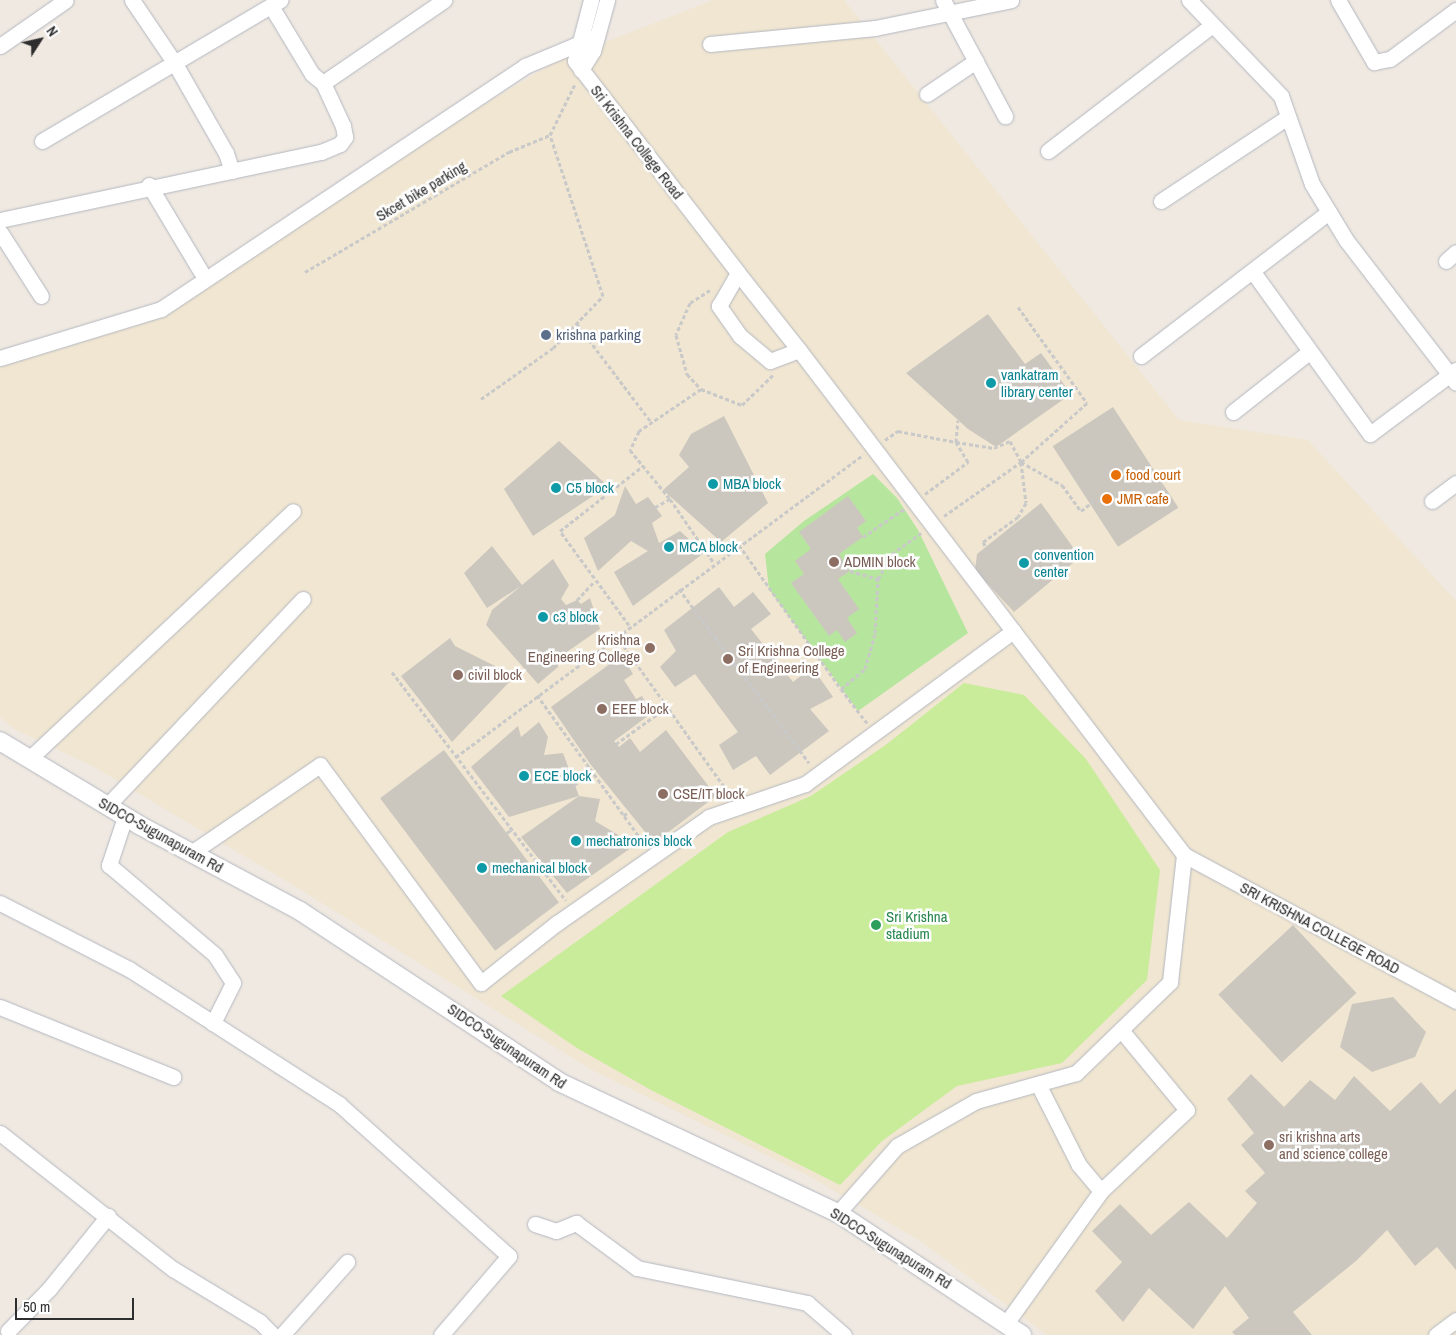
<!DOCTYPE html>
<html>
<head>
<meta charset="utf-8">
<style>
	body { margin:0 }
	#map { position:relative; width:1456px; height:1335px; overflow:hidden; background:#efe9e1; font-family:"Archivo Narrow",sans-serif }
	div>[style] { position:absolute }
	[style*='--x'] { left:calc(var(--x)*1px); top:calc(var(--y)*1px); width:calc(var(--w)*1px); rotate:calc(var(--a)*1deg) }
	.education>* { inset:0; background:#f0e6d1 }
	.green>* { inset:0; background:#b6e59e }
	.pitch>* { inset:0; background:#c9ec9a }
	.building>* { inset:0; background:#cbc7bf; transform-origin:0 0 }
	.path>* { height:3px; margin-top:-1.5px; transform-origin:0; background:repeating-linear-gradient(90deg,#c9c9c9 0 4px,transparent 0 6.5px) }
	.roads { filter:drop-shadow(0 0 1px #b4b7c1) drop-shadow(0 0 1px #b4b7c1) }
	.minor>* { height:15px; margin:-7.5px; padding:0 7.5px; transform-origin:7.5px; border-radius:7.5px; background:#fff }
	.tertiary>* { height:18px; margin:-9px; padding:0 9px; transform-origin:9px; border-radius:9px; background:#fff }
	.dots>* { width:14px; height:14px; translate:-50% -50%; box-sizing:border-box; border:2px solid #fff; border-radius:50% }
	span { translate:-50% -50%; white-space:nowrap; text-align:center; line-height:1.15; -webkit-text-stroke:5px #fff; paint-order:stroke }
	.street-label { font-size:15px; color:#2e2e2e }
	.service-label { font-size:15px; color:#4e5e75 }
	.left { translate:0 -50%; text-align:left }
	.culture-label { font-size:15px; color:#0d838f }
	.food-label { font-size:15px; color:#c56008 }
	.education-label { font-size:15px; color:#785e54 }
	.right { translate:-100% -50%; text-align:right }
	.leisure-label { font-size:15px; color:#27864d }
	.north { position:absolute; left:15px; top:15px; width:50px; height:50px; -webkit-text-stroke:4px #fff; paint-order:stroke; rotate:55deg; font-size:14px; font-weight:700; line-height:20px; text-align:center; color:#2e2e2e }
	.north::after { content:''; display:block; margin:auto; width:18px; height:22px; background:#2e2e2e; clip-path:polygon(50% 0,100% 100%,50% 72%,0 100%) }
	.scale { position:absolute; left:15px; top:1298px; width:119px; height:22px; box-sizing:border-box; border:2px solid #2e2e2e; border-top:0; padding-left:6px; font-size:15px; line-height:18px; white-space:nowrap; color:#2e2e2e; -webkit-text-stroke:4px #fff; paint-order:stroke }
</style>
</head>
<body>
<div id="map">
	<div class="education">
		<div style="clip-path:polygon(713px 0,844px 0,1179px 420px,1308px 440px,1456px 601px,1456px 1335px,1047px 1335px,919px 1240px,809px 1176px,592px 1070px,288px 882px,94px 767px,14px 729px,0 717px,0 361px,165px 313px,329px 198px,555px 62px)"></div>
	</div>
	<div class="green">
		<div style="clip-path:polygon(873px 474px,897px 498px,918px 530px,968px 633px,858px 711px,769px 589px,765px 554px,804px 521px)"></div>
	</div>
	<div class="pitch">
		<div style="clip-path:polygon(964px 683px,1024px 695px,1086px 759px,1160px 870px,1147px 980px,1062px 1063px,957px 1086px,882px 1141px,840px 1185px,651px 1090px,577px 1048px,501px 996px,728px 832px,811px 796px,887px 744px)"></div>
	</div>
	<div class="building">
		<div style="clip-path:polygon(988px 314px,1025px 364px,1041px 353px,1071px 394px,996px 447px,968px 429px,906px 373px)"></div>
		<div style="left:1113px;top:407px;width:120px;height:72px;rotate:57deg"></div>
		<div style="clip-path:polygon(724px 416px,768px 503px,721px 542px,663px 490px,689px 467px,679px 455px,691px 434px)"></div>
		<div style="clip-path:polygon(559px 441px,608px 486px,533px 536px,504px 489px)"></div>
		<div style="clip-path:polygon(625px 486px,636px 504px,648px 497px,662px 516px,652px 523px,659px 543px,680px 531px,704px 553px,633px 606px,614px 572px,648px 551px,631px 541px,598px 571px,584px 538px,615px 515px)"></div>
		<div style="clip-path:polygon(848px 496px,866px 521px,857px 528px,863px 537px,839px 554px,850px 571px,838px 579px,859px 609px,847px 618px,857px 633px,845px 642px,837px 630px,829px 636px,791px 583px,804px 574px,795px 561px,811px 549px,799px 532px)"></div>
		<div style="clip-path:polygon(1041px 503px,1080px 557px,1014px 612px,975px 570px,977px 554px)"></div>
		<div style="clip-path:polygon(492px 546px,522px 585px,553px 559px,569px 585px,561px 599px,566px 605px,577px 600px,581px 604px,590px 598px,598px 623px,600px 629px,558px 658px,558px 667px,538px 684px,486px 625px,492px 610px,521px 586px,487px 608px,464px 573px)"></div>
		<div style="clip-path:polygon(719px 587px,734px 607px,753px 592px,771px 614px,751px 629px,793px 682px,812px 667px,833px 697px,810px 709px,829px 731px,770px 775px,756px 756px,733px 770px,719px 745px,738px 732px,695px 674px,675px 687px,660px 667px,676px 651px,664px 630px)"></div>
		<div style="clip-path:polygon(450px 638px,455px 646px,515px 676px,452px 742px,401px 676px)"></div>
		<div style="clip-path:polygon(622px 655px,633px 674px,624px 680px,636px 699px,642px 696px,652px 713px,614px 741px,619px 747px,630px 738px,640px 752px,666px 730px,716px 796px,654px 843px,591px 765px,551px 707px)"></div>
		<div style="clip-path:polygon(539px 722px,548px 737px,544px 755px,563px 753px,579px 796px,509px 817px,471px 767px,518px 726px,521px 737px)"></div>
		<div style="left:444px;top:750px;width:191px;height:80px;rotate:53deg"></div>
		<div style="clip-path:polygon(579px 796px,600px 799px,595px 821px,635px 845px,567px 893px,521px 837px)"></div>
		<div style="left:1293px;top:925px;width:93px;height:102px;rotate:47deg"></div>
		<div style="clip-path:polygon(1393px 997px,1426px 1032px,1415px 1057px,1372px 1072px,1340px 1047px,1352px 1004px)"></div>
		<div style="clip-path:polygon(1251px 1074px,1284px 1107px,1310px 1080px,1335px 1100px,1354px 1076px,1390px 1111px,1421px 1082px,1440px 1104px,1456px 1089px,1456px 1270px,1437px 1247px,1415px 1266px,1387px 1230px,1356px 1261px,1293px 1312px,1312px 1335px,1235px 1335px,1232px 1332px,1249px 1318px,1225px 1286px,1193px 1329px,1149px 1288px,1123px 1322px,1095px 1291px,1122px 1262px,1092px 1231px,1120px 1204px,1151px 1235px,1189px 1202px,1227px 1238px,1257px 1203px,1245px 1191px,1265px 1173px,1241px 1145px,1254px 1133px,1227px 1099px)"></div>
	</div>
	<div class="path">
		<div style="--x:305;--y:272;--w:237;--a:-30.5"></div>
		<div style="--x:509;--y:152;--w:44;--a:-22.5"></div>
		<div style="--x:710;--y:290;--w:24;--a:147"></div>
		<div style="--x:690;--y:303;--w:35;--a:114"></div>
		<div style="--x:676;--y:335;--w:41;--a:74.2"></div>
		<div style="--x:687;--y:374;--w:21;--a:47"></div>
		<div style="--x:701;--y:389;--w:44;--a:21.3"></div>
		<div style="--x:742;--y:405;--w:43;--a:-44.1"></div>
		<div style="--x:1018;--y:307;--w:118;--a:54.3"></div>
		<div style="--x:1087;--y:403;--w:89;--a:138.2"></div>
		<div style="--x:577;--y:324;--w:123;--a:52.9"></div>
		<div style="--x:701;--y:389;--w:75;--a:145.9"></div>
		<div style="--x:639;--y:431;--w:21;--a:115"></div>
		<div style="--x:630;--y:450;--w:63;--a:50.8"></div>
		<div style="--x:670;--y:499;--w:78;--a:55.5"></div>
		<div style="--x:481;--y:399;--w:88;--a:-35.3"></div>
		<div style="--x:553;--y:348;--w:72;--a:-46.1"></div>
		<div style="--x:603;--y:296;--w:169;--a:-108.2"></div>
		<div style="--x:550;--y:135;--w:57;--a:-63.9"></div>
		<div style="--x:885;--y:440;--w:16;--a:-35"></div>
		<div style="--x:898;--y:431;--w:59;--a:10.7"></div>
		<div style="--x:956;--y:442;--w:22;--a:-85"></div>
		<div style="--x:956;--y:442;--w:38;--a:9"></div>
		<div style="--x:994;--y:448;--w:17;--a:-24"></div>
		<div style="--x:1010;--y:441;--w:24;--a:62"></div>
		<div style="--x:1021;--y:462;--w:41;--a:83"></div>
		<div style="--x:1026;--y:503;--w:16;--a:120"></div>
		<div style="--x:1018;--y:517;--w:43;--a:144.5"></div>
		<div style="--x:983;--y:542;--w:6;--a:59"></div>
		<div style="--x:925;--y:494;--w:54;--a:-36.7"></div>
		<div style="--x:968;--y:462;--w:23;--a:-121"></div>
		<div style="--x:655;--y:507;--w:17;--a:-28"></div>
		<div style="--x:944;--y:516;--w:94;--a:-35"></div>
		<div style="--x:1021;--y:462;--w:47;--a:29.3"></div>
		<div style="--x:1062;--y:485;--w:32;--a:54"></div>
		<div style="--x:1081;--y:511;--w:16;--a:-38"></div>
		<div style="--x:863;--y:537;--w:50;--a:-34.3"></div>
		<div style="--x:739;--y:545;--w:176;--a:54.7"></div>
		<div style="--x:841;--y:689;--w:31;--a:-40"></div>
		<div style="--x:865;--y:669;--w:37;--a:-74"></div>
		<div style="--x:875;--y:633;--w:54;--a:-86.8"></div>
		<div style="--x:878;--y:579;--w:29;--a:-61"></div>
		<div style="--x:892;--y:554;--w:36;--a:-36"></div>
		<div style="--x:850;--y:571;--w:29;--a:16"></div>
		<div style="--x:679;--y:589;--w:217;--a:53.2"></div>
		<div style="--x:577;--y:600;--w:26;--a:-47"></div>
		<div style="--x:629;--y:625;--w:117;--a:-126.3"></div>
		<div style="--x:560;--y:531;--w:105;--a:-38.1"></div>
		<div style="--x:616;--y:635;--w:196;--a:54.5"></div>
		<div style="--x:392;--y:672;--w:287;--a:52.7"></div>
		<div style="--x:841;--y:689;--w:43;--a:52.6"></div>
		<div style="--x:537;--y:695;--w:185;--a:54.2"></div>
		<div style="--x:616;--y:744;--w:63;--a:-36"></div>
		<div style="--x:456;--y:757;--w:507;--a:-36.58"></div>
		<div style="--x:574;--y:785;--w:23;--a:-34"></div>
		<div style="--x:624;--y:816;--w:6;--a:-51"></div>
		<div style="--x:507;--y:833;--w:6;--a:-39"></div>
	</div>
	<div class="roads">
		<div class="minor">
			<div style="--x:132;--y:0;--w:75;--a:55.9"></div>
			<div style="--x:174;--y:62;--w:105;--a:60.3"></div>
			<div style="--x:226;--y:153;--w:19;--a:72"></div>
			<div style="--x:591;--y:0;--w:63;--a:104.7"></div>
			<div style="--x:575;--y:61;--w:267;--a:52.4"></div>
			<div style="--x:943;--y:0;--w:132;--a:61.9"></div>
			<div style="--x:1189;--y:0;--w:133;--a:46.2"></div>
			<div style="--x:1281;--y:96;--w:93;--a:70.6"></div>
			<div style="--x:1312;--y:184;--w:66;--a:58.7"></div>
			<div style="--x:1346;--y:240;--w:180;--a:52.4"></div>
			<div style="--x:1338;--y:0;--w:72;--a:59.9"></div>
			<div style="--x:1374;--y:62;--w:16;--a:-11"></div>
			<div style="--x:1390;--y:59;--w:82;--a:-36.6"></div>
			<div style="--x:710;--y:44;--w:166;--a:-5.5"></div>
			<div style="--x:875;--y:28;--w:139;--a:-11.6"></div>
			<div style="--x:0;--y:46;--w:80;--a:-34.9"></div>
			<div style="--x:581;--y:70;--w:22;--a:-58"></div>
			<div style="--x:593;--y:51;--w:53;--a:-74.6"></div>
			<div style="--x:323;--y:83;--w:147;--a:-34.4"></div>
			<div style="--x:927;--y:94;--w:59;--a:-34"></div>
			<div style="--x:42;--y:141;--w:277;--a:-30.6"></div>
			<div style="--x:1048;--y:151;--w:207;--a:-37.5"></div>
			<div style="--x:149;--y:185;--w:101;--a:59.1"></div>
			<div style="--x:1161;--y:201;--w:152;--a:-33.5"></div>
			<div style="--x:0;--y:220;--w:328;--a:-12"></div>
			<div style="--x:321;--y:152;--w:21;--a:-23"></div>
			<div style="--x:340;--y:144;--w:9;--a:-54"></div>
			<div style="--x:345;--y:137;--w:11;--a:-100"></div>
			<div style="--x:343;--y:126;--w:47;--a:-114.9"></div>
			<div style="--x:323;--y:83;--w:14;--a:-141"></div>
			<div style="--x:312;--y:74;--w:79;--a:-121.1"></div>
			<div style="--x:0;--y:232;--w:76;--a:57.4"></div>
			<div style="--x:1446;--y:261;--w:13;--a:-42"></div>
			<div style="--x:1253;--y:272;--w:200;--a:54.2"></div>
			<div style="--x:1370;--y:434;--w:107;--a:-36.7"></div>
			<div style="--x:799;--y:350;--w:31;--a:159"></div>
			<div style="--x:770;--y:361;--w:39;--a:-140"></div>
			<div style="--x:740;--y:336;--w:37;--a:-125"></div>
			<div style="--x:719;--y:306;--w:38;--a:-60"></div>
			<div style="--x:738;--y:273;--w:98;--a:51.6"></div>
			<div style="--x:799;--y:350;--w:353;--a:52.7"></div>
			<div style="--x:1141;--y:356;--w:237;--a:-37.5"></div>
			<div style="--x:0;--y:358;--w:168;--a:-16.9"></div>
			<div style="--x:161;--y:309;--w:438;--a:-33.7"></div>
			<div style="--x:525;--y:66;--w:78;--a:-22.6"></div>
			<div style="--x:1233;--y:412;--w:97;--a:-38.3"></div>
			<div style="--x:1432;--y:501;--w:30;--a:-37"></div>
			<div style="--x:29;--y:759;--w:362;--a:-43.2"></div>
			<div style="--x:107;--y:806;--w:285;--a:-46.6"></div>
			<div style="--x:125;--y:817;--w:51;--a:108.4"></div>
			<div style="--x:109;--y:865;--w:139;--a:40.3"></div>
			<div style="--x:215;--y:955;--w:33;--a:57"></div>
			<div style="--x:233;--y:983;--w:45;--a:116.6"></div>
			<div style="--x:213;--y:1023;--w:150;--a:32.7"></div>
			<div style="--x:339;--y:1104;--w:228;--a:41.8"></div>
			<div style="--x:509;--y:1256;--w:104;--a:130.7"></div>
			<div style="--x:191;--y:853;--w:156;--a:-34.3"></div>
			<div style="--x:320;--y:765;--w:271;--a:53.6"></div>
			<div style="--x:481;--y:983;--w:97;--a:-38.3"></div>
			<div style="--x:557;--y:923;--w:185;--a:-34.9"></div>
			<div style="--x:709;--y:817;--w:102;--a:-19"></div>
			<div style="--x:805;--y:784;--w:258;--a:-36.3"></div>
			<div style="--x:1013;--y:631;--w:282;--a:52.6"></div>
			<div style="--x:1184;--y:855;--w:128;--a:96.3"></div>
			<div style="--x:1170;--y:982;--w:131;--a:135.9"></div>
			<div style="--x:1076;--y:1073;--w:104;--a:164.4"></div>
			<div style="--x:976;--y:1101;--w:91;--a:150.3"></div>
			<div style="--x:897;--y:1146;--w:89;--a:131.4"></div>
			<div style="--x:1184;--y:855;--w:309;--a:28.2"></div>
			<div style="--x:0;--y:903;--w:145;--a:27.1"></div>
			<div style="--x:129;--y:969;--w:100;--a:32.7"></div>
			<div style="--x:0;--y:1007;--w:187;--a:22"></div>
			<div style="--x:1038;--y:1084;--w:91;--a:63.2"></div>
			<div style="--x:1079;--y:1165;--w:34;--a:50"></div>
			<div style="--x:0;--y:1133;--w:220;--a:38.2"></div>
			<div style="--x:173;--y:1269;--w:102;--a:31.3"></div>
			<div style="--x:260;--y:1322;--w:18;--a:45"></div>
			<div style="--x:535;--y:1224;--w:22;--a:18"></div>
			<div style="--x:556;--y:1231;--w:22;--a:-22"></div>
			<div style="--x:576;--y:1223;--w:76;--a:36.4"></div>
			<div style="--x:637;--y:1268;--w:174;--a:11.6"></div>
			<div style="--x:807;--y:1303;--w:49;--a:40.9"></div>
			<div style="--x:1007;--y:1322;--w:161;--a:-54.3"></div>
			<div style="--x:1101;--y:1191;--w:118;--a:-43.3"></div>
			<div style="--x:1187;--y:1110;--w:104;--a:-129.5"></div>
			<div style="--x:8;--y:1331;--w:59;--a:-45.7"></div>
			<div style="--x:49;--y:1289;--w:94;--a:-51.1"></div>
			<div style="--x:282;--y:1335;--w:98;--a:-48.3"></div>
			<div style="--x:1436;--y:1335;--w:25;--a:-37"></div>
		</div>
		<div class="tertiary">
			<div style="--x:0;--y:741;--w:162;--a:31.1"></div>
			<div style="--x:139;--y:825;--w:183;--a:28.1"></div>
			<div style="--x:300;--y:911;--w:310;--a:33.4"></div>
			<div style="--x:559;--y:1082;--w:308;--a:25.2"></div>
			<div style="--x:838;--y:1213;--w:221;--a:33.5"></div>
		</div>
	</div>
	<div class="dots">
		<div style="left:546px;top:335px;background:#5c6f8a"></div>
		<div style="left:991px;top:383px;background:#0f9aa8"></div>
		<div style="left:1116px;top:475px;background:#e8710a"></div>
		<div style="left:713px;top:484px;background:#0f9aa8"></div>
		<div style="left:556px;top:488px;background:#0f9aa8"></div>
		<div style="left:1107px;top:499px;background:#e8710a"></div>
		<div style="left:669px;top:547px;background:#0f9aa8"></div>
		<div style="left:834px;top:562px;background:#8d6e63"></div>
		<div style="left:1024px;top:563px;background:#0f9aa8"></div>
		<div style="left:543px;top:617px;background:#0f9aa8"></div>
		<div style="left:650px;top:648px;background:#8d6e63"></div>
		<div style="left:728px;top:659px;background:#8d6e63"></div>
		<div style="left:458px;top:675px;background:#8d6e63"></div>
		<div style="left:602px;top:709px;background:#8d6e63"></div>
		<div style="left:524px;top:776px;background:#0f9aa8"></div>
		<div style="left:663px;top:794px;background:#8d6e63"></div>
		<div style="left:576px;top:841px;background:#0f9aa8"></div>
		<div style="left:482px;top:868px;background:#0f9aa8"></div>
		<div style="left:876px;top:925px;background:#2e9e5b"></div>
		<div style="left:1269px;top:1145px;background:#8d6e63"></div>
	</div>
	<div class="street-label">
		<span style="left:637px;top:142px;rotate:52deg">Sri Krishna College Road</span>
		<span style="left:421px;top:191px;rotate:-31deg">Skcet bike parking</span>
		<span style="left:161px;top:835px;rotate:29deg">SIDCO-Sugunapuram Rd</span>
		<span style="left:1320px;top:928px;rotate:28deg">SRI KRISHNA COLLEGE ROAD</span>
		<span style="left:507px;top:1046px;rotate:34deg">SIDCO-Sugunapuram Rd</span>
		<span style="left:891px;top:1248px;rotate:32deg">SIDCO-Sugunapuram Rd</span>
	</div>
	<div class="service-label">
		<span class="left" style="left:556px;top:335px">krishna parking</span>
	</div>
	<div class="culture-label">
		<span class="left" style="left:1001px;top:383px">vankatram<br>library center</span>
		<span class="left" style="left:723px;top:484px">MBA block</span>
		<span class="left" style="left:566px;top:488px">C5 block</span>
		<span class="left" style="left:679px;top:547px">MCA block</span>
		<span class="left" style="left:1034px;top:563px">convention<br>center</span>
		<span class="left" style="left:553px;top:617px">c3 block</span>
		<span class="left" style="left:534px;top:776px">ECE block</span>
		<span class="left" style="left:586px;top:841px">mechatronics block</span>
		<span class="left" style="left:492px;top:868px">mechanical block</span>
	</div>
	<div class="food-label">
		<span class="left" style="left:1126px;top:475px">food court</span>
		<span class="left" style="left:1117px;top:499px">JMR cafe</span>
	</div>
	<div class="education-label">
		<span class="left" style="left:844px;top:562px">ADMIN block</span>
		<span class="right" style="left:640px;top:648px">Krishna<br>Engineering College</span>
		<span class="left" style="left:738px;top:659px">Sri Krishna College<br>of Engineering</span>
		<span class="left" style="left:468px;top:675px">civil block</span>
		<span class="left" style="left:612px;top:709px">EEE block</span>
		<span class="left" style="left:673px;top:794px">CSE/IT block</span>
		<span class="left" style="left:1279px;top:1145px">sri krishna arts<br>and science college</span>
	</div>
	<div class="leisure-label">
		<span class="left" style="left:886px;top:925px">Sri Krishna<br>stadium</span>
	</div>
	<div class="north">N</div>
	<div class="scale">50 m</div>
</div>
</body>
</html>
